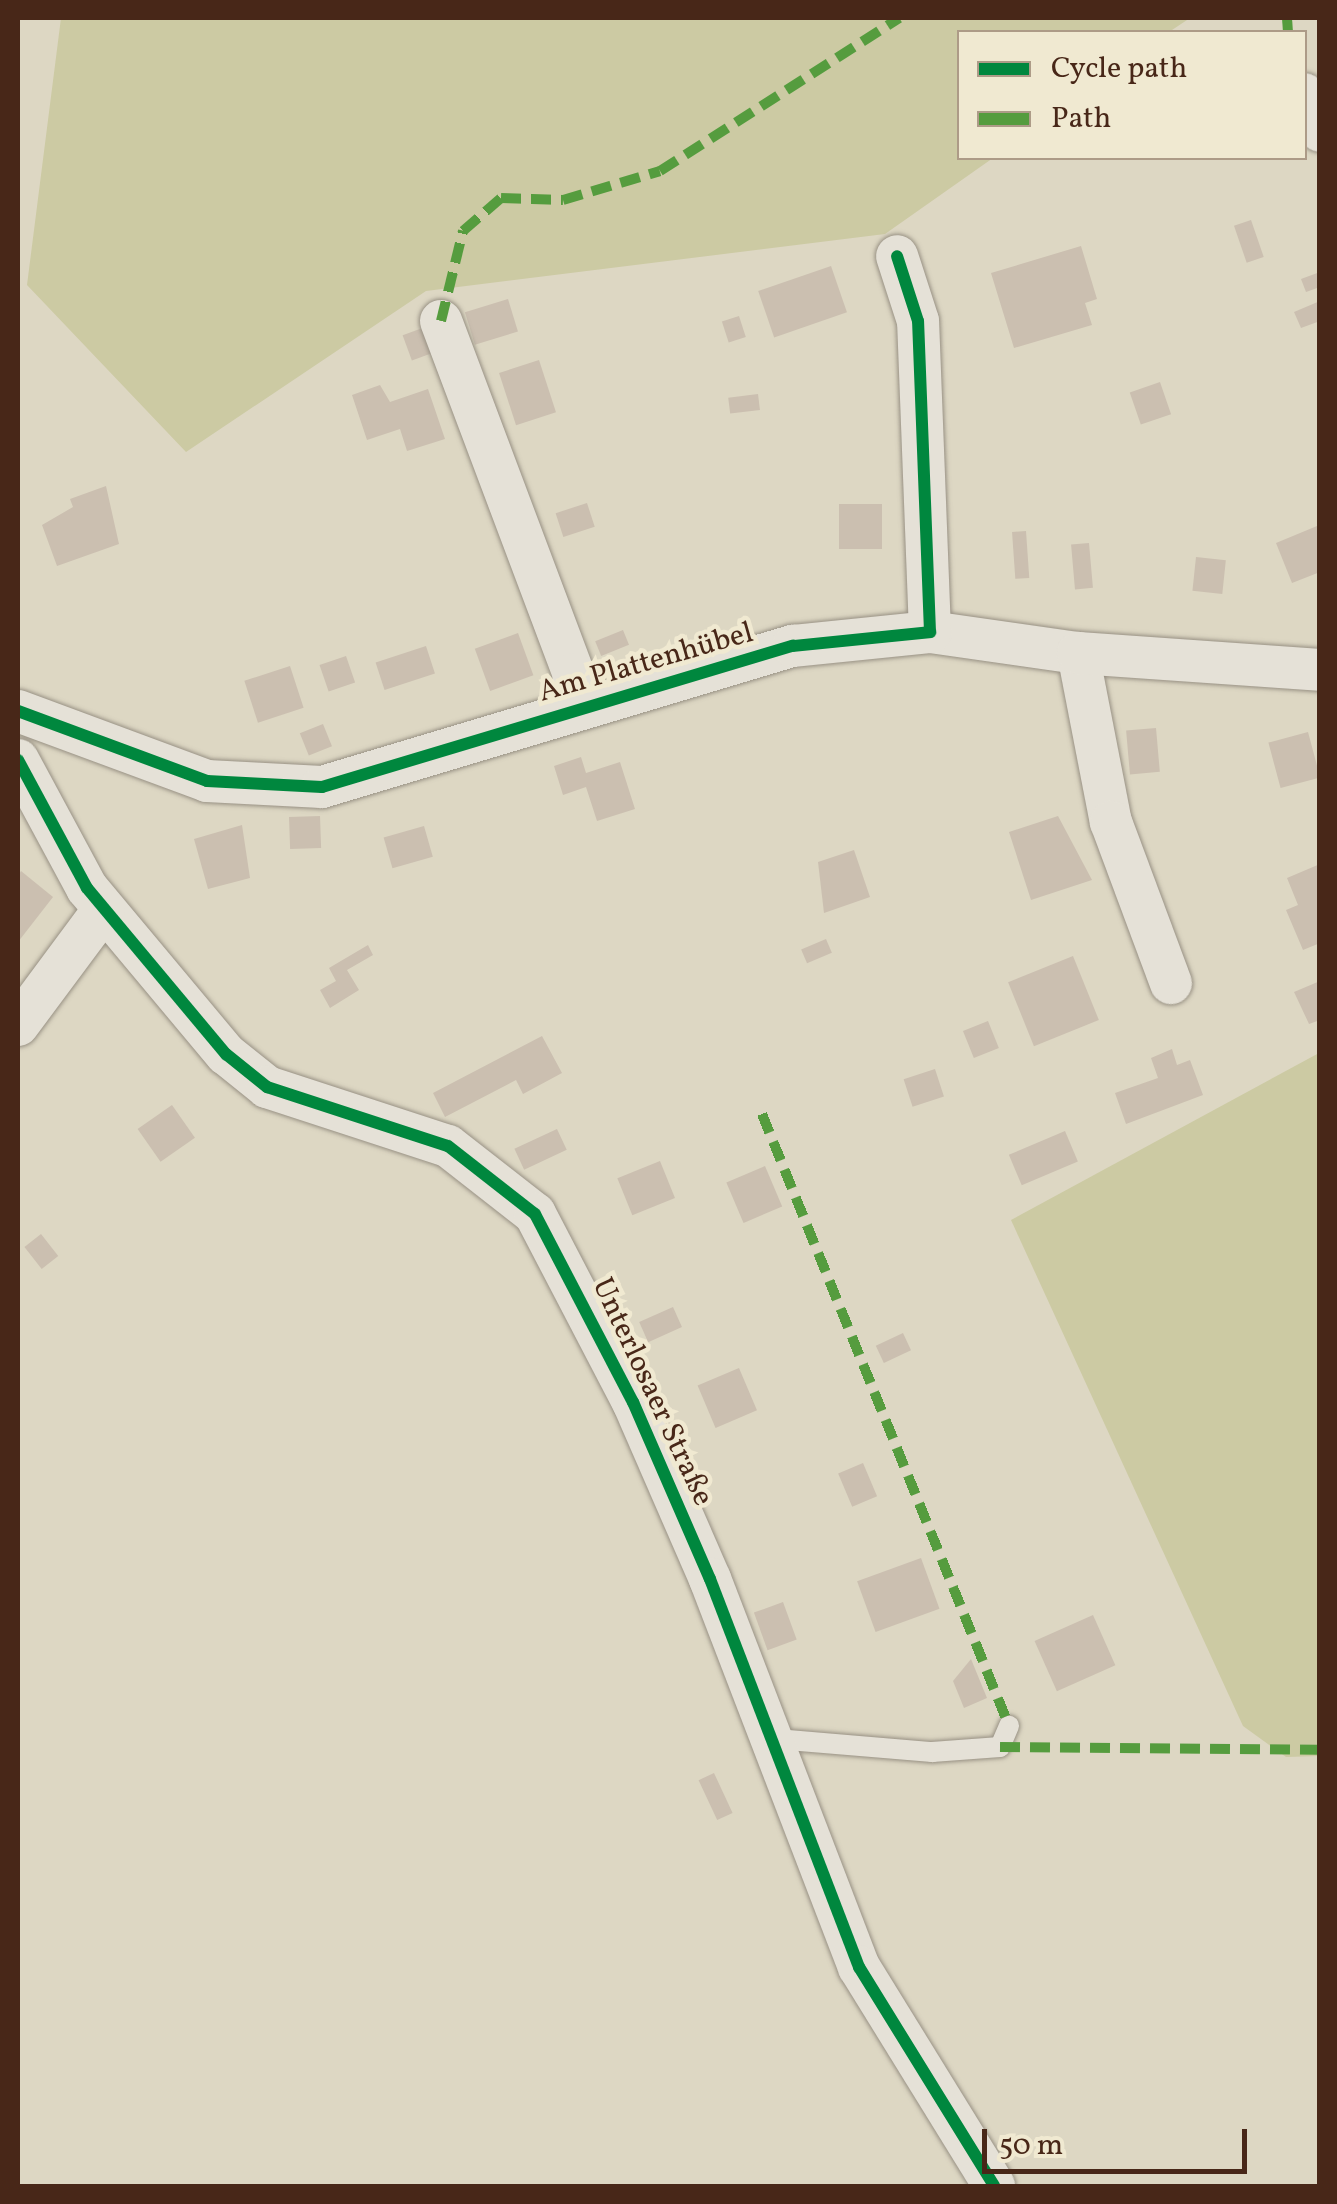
<!DOCTYPE html>
<html>
<head>
<meta charset="utf-8">
<style>
	body { margin:0 }
	#map { position:relative; width:1337px; height:2204px; overflow:hidden; background:#ddd7c3; font-family:Vollkorn,serif }
	div>[style] { position:absolute }
	[style*='--x'] { left:calc(var(--x)*1px); top:calc(var(--y)*1px); width:calc(var(--w)*1px); rotate:calc(var(--a)*1deg) }
	.green>* { inset:0; background:#cccaa3 }
	.building>* { inset:0; background:#cbbfb0; transform-origin:0 0 }
	.roads { filter:drop-shadow(0 0 2px #989184) drop-shadow(0 0 2px #989184) }
	.service>* { height:20px; margin:-10px; padding:0 10px; transform-origin:10px; border-radius:10px; background:#e5e1d7 }
	.minor>* { height:42px; margin:-21px; padding:0 21px; transform-origin:21px; border-radius:21px; background:#e5e1d7 }
	.quiet>* { height:10px; margin-top:-5px; transform-origin:0; background:repeating-linear-gradient(90deg,#559c3e 0 20px,transparent 0 30px) }
	.cycleway>* { height:12px; margin:-6px; padding:0 6px; transform-origin:6px; border-radius:6px; background:#00873e }
	span { translate:-50% -50%; white-space:nowrap; text-align:center; line-height:1.15; -webkit-text-stroke:9px #f0e9d1; paint-order:stroke }
	.street-label { font-size:30px; color:#482718 }
	.frame { position:absolute; inset:0; border:20px solid #482718; pointer-events:none }
	.legend { position:absolute; left:957px; top:30px; width:350px; height:130px; box-sizing:border-box; background:#f0e9d1; border:2px solid #ad9b87; margin:0; padding:12px 18px; list-style:none; font-size:30px; color:#482718 }
	.legend li { display:flex; align-items:center; gap:20px; height:50px }
	.legend b { width:50px; border:2px solid #ad9b87 }
	.scale { position:absolute; left:982px; top:2129px; width:265px; height:45px; box-sizing:border-box; border:5px solid #482718; border-top:0; padding-left:12px; font-size:30px; line-height:35px; white-space:nowrap; color:#482718; -webkit-text-stroke:8px #f0e9d1; paint-order:stroke }
</style>
</head>
<body>
<div id="map">
	<div class="green">
		<div style="clip-path:polygon(61px 18px,1190px 18px,1169px 32px,959px 32px,959px 158px,993px 158px,885px 234px,426px 291px,186px 452px,27px 285px)"></div>
		<div style="clip-path:polygon(1319px 1053px,1320px 1756px,1286px 1757px,1243px 1726px,1011px 1220px)"></div>
	</div>
	<div class="building">
		<div style="left:1251px;top:220px;width:39px;height:18px;rotate:71deg"></div>
		<div style="clip-path:polygon(1081px 246px,1097px 299px,1085px 303px,1092px 325px,1014px 348px,991px 273px)"></div>
		<div style="left:831px;top:266px;width:49px;height:77px;rotate:71deg"></div>
		<div style="clip-path:polygon(1320px 272px,1320px 287px,1306px 292px,1301px 279px)"></div>
		<div style="left:508px;top:299px;width:34px;height:45px;rotate:73deg"></div>
		<div style="clip-path:polygon(1320px 301px,1320px 321px,1301px 328px,1294px 312px)"></div>
		<div style="left:739px;top:316px;width:22px;height:18px;rotate:72deg"></div>
		<div style="left:428px;top:326px;width:27px;height:27px;rotate:70deg"></div>
		<div style="left:539px;top:360px;width:55px;height:42px;rotate:72deg"></div>
		<div style="left:1160px;top:382px;width:34px;height:32px;rotate:71deg"></div>
		<div style="clip-path:polygon(380px 385px,390px 402px,428px 389px,445px 439px,407px 451px,400px 429px,367px 440px,352px 395px)"></div>
		<div style="left:758px;top:394px;width:16px;height:30px;rotate:83deg"></div>
		<div style="clip-path:polygon(106px 486px,119px 544px,57px 566px,42px 525px,73px 507px,70px 499px)"></div>
		<div style="left:587px;top:503px;width:25px;height:33px;rotate:72deg"></div>
		<div style="left:839px;top:504px;width:43px;height:45px"></div>
		<div style="clip-path:polygon(1317px 526px,1320px 572px,1292px 583px,1276px 543px)"></div>
		<div style="left:1026px;top:531px;width:47px;height:14px;rotate:86deg"></div>
		<div style="left:1089px;top:543px;width:45px;height:18px;rotate:85deg"></div>
		<div style="left:1196px;top:557px;width:30px;height:34px;rotate:6deg"></div>
		<div style="left:623px;top:630px;width:16px;height:30px;rotate:68deg"></div>
		<div style="left:518px;top:633px;width:45px;height:46px;rotate:70deg"></div>
		<div style="left:426px;top:646px;width:29px;height:53px;rotate:72deg"></div>
		<div style="left:346px;top:656px;width:28px;height:28px;rotate:71deg"></div>
		<div style="left:290px;top:666px;width:44px;height:48px;rotate:72deg"></div>
		<div style="left:323px;top:724px;width:24px;height:25px;rotate:68deg"></div>
		<div style="left:1156px;top:728px;width:44px;height:30px;rotate:85deg"></div>
		<div style="left:1308px;top:732px;width:47px;height:41px;rotate:75deg"></div>
		<div style="clip-path:polygon(581px 757px,586px 773px,620px 762px,635px 809px,597px 821px,586px 787px,563px 795px,554px 766px)"></div>
		<div style="left:320px;top:816px;width:32px;height:31px;rotate:88deg"></div>
		<div style="clip-path:polygon(1058px 816px,1092px 880px,1031px 900px,1009px 832px)"></div>
		<div style="clip-path:polygon(242px 825px,250px 878px,208px 889px,194px 839px)"></div>
		<div style="left:424px;top:826px;width:32px;height:42px;rotate:74deg"></div>
		<div style="clip-path:polygon(854px 850px,870px 897px,824px 913px,818px 862px)"></div>
		<div style="clip-path:polygon(1320px 864px,1320px 943px,1303px 950px,1286px 910px,1298px 905px,1287px 878px)"></div>
		<div style="clip-path:polygon(21px 871px,53px 897px,18px 942px,18px 876px)"></div>
		<div style="left:826px;top:939px;width:15px;height:27px;rotate:67deg"></div>
		<div style="clip-path:polygon(368px 945px,373px 955px,347px 970px,359px 990px,330px 1008px,320px 990px,336px 981px,329px 968px)"></div>
		<div style="left:1073px;top:956px;width:69px;height:70px;rotate:68deg"></div>
		<div style="clip-path:polygon(1320px 981px,1320px 1020px,1309px 1024px,1294px 992px)"></div>
		<div style="left:988px;top:1021px;width:29px;height:27px;rotate:68deg"></div>
		<div style="clip-path:polygon(542px 1036px,562px 1073px,523px 1094px,516px 1080px,445px 1117px,433px 1093px)"></div>
		<div style="clip-path:polygon(1172px 1049px,1177px 1065px,1190px 1060px,1203px 1095px,1126px 1124px,1115px 1093px,1158px 1078px,1151px 1058px)"></div>
		<div style="left:935px;top:1069px;width:29px;height:33px;rotate:72deg"></div>
		<div style="left:172px;top:1105px;width:40px;height:42px;rotate:55deg"></div>
		<div style="left:557px;top:1129px;width:23px;height:47px;rotate:65deg"></div>
		<div style="left:1065px;top:1131px;width:33px;height:61px;rotate:67deg"></div>
		<div style="left:660px;top:1161px;width:40px;height:46px;rotate:68deg"></div>
		<div style="left:765px;top:1166px;width:44px;height:42px;rotate:67deg"></div>
		<div style="left:41px;top:1234px;width:28px;height:21px;rotate:52deg"></div>
		<div style="left:673px;top:1307px;width:22px;height:37px;rotate:66deg"></div>
		<div style="left:903px;top:1333px;width:19px;height:30px;rotate:65deg"></div>
		<div style="left:739px;top:1368px;width:46px;height:45px;rotate:67deg"></div>
		<div style="left:863px;top:1463px;width:36px;height:27px;rotate:67deg"></div>
		<div style="left:921px;top:1558px;width:54px;height:68px;rotate:70deg"></div>
		<div style="left:783px;top:1602px;width:40px;height:31px;rotate:70deg"></div>
		<div style="left:1093px;top:1615px;width:55px;height:64px;rotate:66deg"></div>
		<div style="clip-path:polygon(971px 1659px,987px 1698px,964px 1708px,953px 1681px)"></div>
		<div style="left:714px;top:1773px;width:44px;height:17px;rotate:65deg"></div>
	</div>
	<div class="roads">
		<div class="service">
			<div style="--x:776;--y:1739;--w:157;--a:4.8"></div>
			<div style="--x:932;--y:1752;--w:68;--a:-4.2"></div>
			<div style="--x:1000;--y:1747;--w:23;--a:-67"></div>
		</div>
		<div class="minor">
			<div style="--x:1304;--y:94;--w:40;--a:66.6"></div>
			<div style="--x:441;--y:321;--w:377;--a:69.4"></div>
			<div style="--x:574;--y:674;--w:37;--a:95"></div>
			<div style="--x:930;--y:632;--w:149;--a:8.1"></div>
			<div style="--x:1078;--y:653;--w:172;--a:79"></div>
			<div style="--x:1111;--y:822;--w:172;--a:69.6"></div>
			<div style="--x:1078;--y:653;--w:243;--a:4"></div>
			<div style="--x:18;--y:711;--w:202;--a:20.3"></div>
			<div style="--x:207;--y:781;--w:115;--a:3"></div>
			<div style="--x:322;--y:787;--w:492;--a:-16.7"></div>
			<div style="--x:793;--y:646;--w:138;--a:-5.8"></div>
			<div style="--x:930;--y:632;--w:311;--a:-92.2"></div>
			<div style="--x:918;--y:321;--w:68;--a:-107.9"></div>
			<div style="--x:18;--y:760;--w:145;--a:61.7"></div>
			<div style="--x:87;--y:888;--w:217;--a:50.1"></div>
			<div style="--x:226;--y:1054;--w:53;--a:38.8"></div>
			<div style="--x:267;--y:1087;--w:190;--a:18.1"></div>
			<div style="--x:448;--y:1146;--w:110;--a:38"></div>
			<div style="--x:535;--y:1214;--w:212;--a:62.5"></div>
			<div style="--x:633;--y:1402;--w:193;--a:66.5"></div>
			<div style="--x:710;--y:1579;--w:416;--a:69"></div>
			<div style="--x:859;--y:1967;--w:257;--a:58.3"></div>
			<div style="--x:18;--y:1025;--w:144;--a:-53.4"></div>
		</div>
	</div>
	<div class="quiet">
		<div style="--x:1287;--y:18;--w:14;--a:86"></div>
		<div style="--x:441;--y:321;--w:93;--a:-76.3"></div>
		<div style="--x:463;--y:231;--w:50;--a:-41"></div>
		<div style="--x:501;--y:198;--w:62;--a:1.8"></div>
		<div style="--x:563;--y:200;--w:101;--a:-16.6"></div>
		<div style="--x:660;--y:171;--w:284;--a:-32.6"></div>
		<div style="--x:762;--y:1114;--w:660;--a:68.02"></div>
		<div style="--x:1000;--y:1747;--w:320;--a:0.5"></div>
	</div>
	<div class="cycleway">
		<div style="--x:18;--y:711;--w:202;--a:20.3"></div>
		<div style="--x:207;--y:781;--w:115;--a:3"></div>
		<div style="--x:322;--y:787;--w:492;--a:-16.7"></div>
		<div style="--x:793;--y:646;--w:138;--a:-5.8"></div>
		<div style="--x:930;--y:632;--w:311;--a:-92.2"></div>
		<div style="--x:918;--y:321;--w:68;--a:-107.9"></div>
		<div style="--x:18;--y:760;--w:145;--a:61.7"></div>
		<div style="--x:87;--y:888;--w:217;--a:50.1"></div>
		<div style="--x:226;--y:1054;--w:53;--a:38.8"></div>
		<div style="--x:267;--y:1087;--w:190;--a:18.1"></div>
		<div style="--x:448;--y:1146;--w:110;--a:38"></div>
		<div style="--x:535;--y:1214;--w:212;--a:62.5"></div>
		<div style="--x:633;--y:1402;--w:193;--a:66.5"></div>
		<div style="--x:710;--y:1579;--w:416;--a:69"></div>
		<div style="--x:859;--y:1967;--w:257;--a:58.3"></div>
	</div>
	<div class="street-label">
		<span style="left:646px;top:663px;rotate:-16deg">Am Plattenhübel</span>
		<span style="left:652px;top:1392px;rotate:65deg">Unterlosaer Straße</span>
	</div>
	<div class="frame"></div>
	<ul class="legend">
	<li><b style="height:12px;background:#00873e"></b>Cycle path</li>
	<li><b style="height:12px;background:#559c3e"></b>Path</li>
	</ul>
	<div class="scale">50 m</div>
</div>
</body>
</html>
